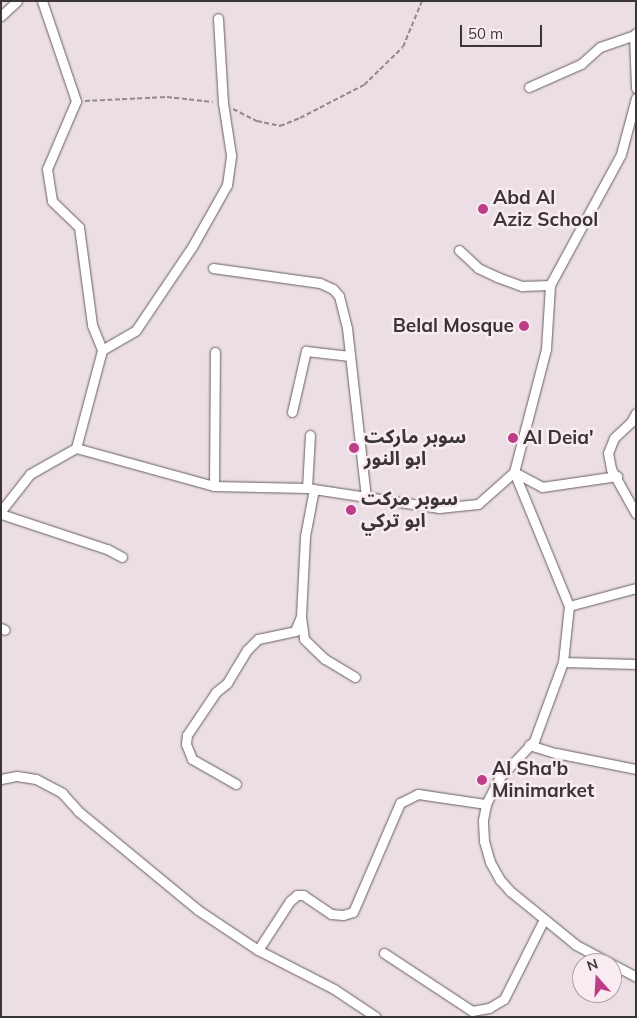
<!DOCTYPE html>
<html>
<head>
<meta charset="utf-8">
<style>
	body { margin:0 }
	#map { position:relative; width:637px; height:1018px; overflow:hidden; background:#ebdee4; font-family:Mulish,"Noto Sans Arabic",sans-serif }
	div>[style] { position:absolute }
	[style*='--x'] { left:calc(var(--x)*1px); top:calc(var(--y)*1px); width:calc(var(--w)*1px); rotate:calc(var(--a)*1deg) }
	.path>* { height:2px; margin-top:-1px; transform-origin:0; background:repeating-linear-gradient(90deg,#938a8e 0 5px,transparent 0 7.5px) }
	.roads { filter:drop-shadow(0 0 1px #675d62) drop-shadow(0 0 1px #675d62) }
	.street>* { height:9px; margin:-4.5px; padding:0 4.5px; transform-origin:4.5px; border-radius:4.5px; background:#fff }
	.dots>* { width:14px; height:14px; translate:-50% -50%; box-sizing:border-box; border:2px solid #f8ebf1; border-radius:50% }
	span { translate:-50% -50%; white-space:nowrap; text-align:center; line-height:1.15; -webkit-text-stroke:5px #f8ebf1; paint-order:stroke }
	.poi-label { font-size:19px; color:#3a3537; font-weight:700 }
	.left { translate:0 -50%; text-align:left }
	.right { translate:-100% -50%; text-align:right }
	.frame { position:absolute; inset:0; border:2px solid #3a3537; pointer-events:none }
	.north { position:absolute; left:572px; top:953px; width:50px; height:50px; box-sizing:border-box; background:#f8ebf1; border:1px solid #aca2a7; border-radius:50%; rotate:341deg; font-size:14px; font-weight:700; line-height:20px; text-align:center; color:#3a3537 }
	.north::after { content:''; display:block; margin:auto; width:18px; height:22px; background:#bd3d89; clip-path:polygon(50% 0,100% 100%,50% 72%,0 100%) }
	.scale { position:absolute; left:460px; top:25px; width:82px; height:22px; box-sizing:border-box; border:2px solid #3a3537; border-top:0; padding-left:6px; font-size:15px; line-height:18px; white-space:nowrap; color:#3a3537; -webkit-text-stroke:4px #f8ebf1; paint-order:stroke }
</style>
</head>
<body>
<div id="map">
	<div class="path">
		<div style="--x:85;--y:101;--w:82;--a:-2.8"></div>
		<div style="--x:167;--y:97;--w:46;--a:6.2"></div>
		<div style="--x:233;--y:109;--w:27;--a:27"></div>
		<div style="--x:257;--y:121;--w:24;--a:12"></div>
		<div style="--x:280;--y:126;--w:22;--a:-22"></div>
		<div style="--x:300;--y:118;--w:72;--a:-27.3"></div>
		<div style="--x:364;--y:85;--w:54;--a:-44.3"></div>
		<div style="--x:403;--y:47;--w:50;--a:-67.6"></div>
	</div>
	<div class="roads">
		<div class="street">
			<div style="--x:42;--y:1;--w:106;--a:71.2"></div>
			<div style="--x:76;--y:101;--w:74;--a:113.1"></div>
			<div style="--x:47;--y:169;--w:32;--a:81"></div>
			<div style="--x:52;--y:201;--w:37;--a:44"></div>
			<div style="--x:79;--y:227;--w:99;--a:82.4"></div>
			<div style="--x:92;--y:325;--w:27;--a:68"></div>
			<div style="--x:1;--y:16;--w:22;--a:-43"></div>
			<div style="--x:636;--y:33;--w:3;--a:135"></div>
			<div style="--x:634;--y:35;--w:53;--a:87.8"></div>
			<div style="--x:529;--y:87;--w:57;--a:-23.9"></div>
			<div style="--x:581;--y:64;--w:25;--a:-42"></div>
			<div style="--x:600;--y:47;--w:36;--a:-19"></div>
			<div style="--x:459;--y:250;--w:26;--a:43"></div>
			<div style="--x:478;--y:268;--w:21;--a:25"></div>
			<div style="--x:497;--y:277;--w:27;--a:20"></div>
			<div style="--x:522;--y:286;--w:28;--a:-2"></div>
			<div style="--x:213;--y:268;--w:108;--a:8"></div>
			<div style="--x:320;--y:283;--w:14;--a:25"></div>
			<div style="--x:333;--y:289;--w:9;--a:49"></div>
			<div style="--x:339;--y:296;--w:33;--a:76"></div>
			<div style="--x:347;--y:328;--w:170;--a:83.6"></div>
			<div style="--x:292;--y:412;--w:63;--a:-77.1"></div>
			<div style="--x:306;--y:351;--w:44;--a:6.5"></div>
			<div style="--x:636;--y:413;--w:10;--a:119"></div>
			<div style="--x:631;--y:422;--w:23;--a:137"></div>
			<div style="--x:614;--y:438;--w:16;--a:112"></div>
			<div style="--x:608;--y:453;--w:16;--a:79"></div>
			<div style="--x:611;--y:469;--w:51;--a:60.9"></div>
			<div style="--x:76;--y:448;--w:101;--a:-75.1"></div>
			<div style="--x:102;--y:350;--w:39;--a:-30"></div>
			<div style="--x:136;--y:330;--w:100;--a:-56"></div>
			<div style="--x:192;--y:247;--w:71;--a:-60.6"></div>
			<div style="--x:227;--y:185;--w:30;--a:-82"></div>
			<div style="--x:231;--y:155;--w:53;--a:-98.7"></div>
			<div style="--x:223;--y:103;--w:85;--a:-93.4"></div>
			<div style="--x:214;--y:486;--w:134;--a:-89.6"></div>
			<div style="--x:307;--y:488;--w:53;--a:-86.8"></div>
			<div style="--x:1;--y:511;--w:47;--a:-51.9"></div>
			<div style="--x:30;--y:474;--w:53;--a:-29.5"></div>
			<div style="--x:76;--y:448;--w:143;--a:15.4"></div>
			<div style="--x:214;--y:486;--w:93;--a:1.2"></div>
			<div style="--x:307;--y:488;--w:134;--a:8.6"></div>
			<div style="--x:439;--y:508;--w:39;--a:-6"></div>
			<div style="--x:478;--y:504;--w:48;--a:-41.6"></div>
			<div style="--x:514;--y:472;--w:32;--a:28"></div>
			<div style="--x:542;--y:487;--w:76;--a:-8.3"></div>
			<div style="--x:1;--y:514;--w:112;--a:18.3"></div>
			<div style="--x:107;--y:549;--w:17;--a:28"></div>
			<div style="--x:569;--y:606;--w:69;--a:-15"></div>
			<div style="--x:301;--y:617;--w:22;--a:82"></div>
			<div style="--x:304;--y:639;--w:29;--a:44"></div>
			<div style="--x:325;--y:659;--w:35;--a:31"></div>
			<div style="--x:1;--y:628;--w:4;--a:27"></div>
			<div style="--x:563;--y:662;--w:73;--a:1.6"></div>
			<div style="--x:529;--y:745;--w:28;--a:17"></div>
			<div style="--x:556;--y:753;--w:82;--a:11.3"></div>
			<div style="--x:1;--y:779;--w:16;--a:-11"></div>
			<div style="--x:17;--y:776;--w:19;--a:9"></div>
			<div style="--x:36;--y:779;--w:30;--a:28"></div>
			<div style="--x:62;--y:793;--w:24;--a:48"></div>
			<div style="--x:78;--y:811;--w:156;--a:39.5"></div>
			<div style="--x:198;--y:910;--w:72;--a:33.7"></div>
			<div style="--x:258;--y:950;--w:85;--a:27.2"></div>
			<div style="--x:334;--y:989;--w:50;--a:33.7"></div>
			<div style="--x:236;--y:784;--w:51;--a:-150.4"></div>
			<div style="--x:192;--y:759;--w:16;--a:-112"></div>
			<div style="--x:186;--y:744;--w:9;--a:-84"></div>
			<div style="--x:187;--y:735;--w:52;--a:-56"></div>
			<div style="--x:216;--y:692;--w:14;--a:-39"></div>
			<div style="--x:227;--y:683;--w:39;--a:-59"></div>
			<div style="--x:247;--y:650;--w:16;--a:-45"></div>
			<div style="--x:258;--y:639;--w:38;--a:-12"></div>
			<div style="--x:295;--y:631;--w:16;--a:-68"></div>
			<div style="--x:301;--y:616;--w:80;--a:-87.1"></div>
			<div style="--x:305;--y:536;--w:48;--a:-79.2"></div>
			<div style="--x:258;--y:950;--w:59;--a:-56.9"></div>
			<div style="--x:290;--y:901;--w:9;--a:-41"></div>
			<div style="--x:297;--y:895;--w:6;--a:0"></div>
			<div style="--x:303;--y:895;--w:34;--a:34"></div>
			<div style="--x:331;--y:914;--w:12;--a:5"></div>
			<div style="--x:343;--y:915;--w:10;--a:-17"></div>
			<div style="--x:353;--y:912;--w:119;--a:-66.7"></div>
			<div style="--x:400;--y:803;--w:20;--a:-27"></div>
			<div style="--x:418;--y:794;--w:69;--a:8.4"></div>
			<div style="--x:384;--y:953;--w:105;--a:33.4"></div>
			<div style="--x:472;--y:1011;--w:17;--a:-10"></div>
			<div style="--x:489;--y:1008;--w:17;--a:-31"></div>
			<div style="--x:504;--y:999;--w:89;--a:-63.4"></div>
			<div style="--x:610;--y:963;--w:40;--a:-152"></div>
			<div style="--x:575;--y:944;--w:84;--a:-140.8"></div>
			<div style="--x:510;--y:891;--w:15;--a:-132"></div>
			<div style="--x:500;--y:880;--w:21;--a:-119"></div>
			<div style="--x:490;--y:862;--w:22;--a:-106"></div>
			<div style="--x:484;--y:841;--w:21;--a:-93"></div>
			<div style="--x:483;--y:820;--w:16;--a:-79"></div>
			<div style="--x:486;--y:804;--w:30;--a:-63"></div>
			<div style="--x:500;--y:777;--w:50;--a:-46.6"></div>
			<div style="--x:534;--y:741;--w:84;--a:-69.8"></div>
			<div style="--x:563;--y:662;--w:56;--a:-83.9"></div>
			<div style="--x:569;--y:606;--w:145;--a:-112.3"></div>
			<div style="--x:514;--y:472;--w:127;--a:-75.4"></div>
			<div style="--x:546;--y:349;--w:64;--a:-86.4"></div>
			<div style="--x:550;--y:285;--w:149;--a:-61.5"></div>
			<div style="--x:621;--y:154;--w:58;--a:-75"></div>
			<div style="--x:612;--y:964;--w:27;--a:28"></div>
		</div>
	</div>
	<div class="dots">
		<div style="left:483px;top:209px;background:#bd3d89"></div>
		<div style="left:524px;top:326px;background:#bd3d89"></div>
		<div style="left:513px;top:438px;background:#bd3d89"></div>
		<div style="left:354px;top:448px;background:#bd3d89"></div>
		<div style="left:351px;top:510px;background:#bd3d89"></div>
		<div style="left:482px;top:780px;background:#bd3d89"></div>
	</div>
	<div class="poi-label">
		<span class="left" style="left:493px;top:209px">Abd Al<br>Aziz School</span>
		<span class="right" style="left:514px;top:326px">Belal Mosque</span>
		<span class="left" style="left:364px;top:448px">سوبر ماركت<br>ابو النور</span>
		<span class="left" style="left:523px;top:438px">Al Deia'</span>
		<span class="left" style="left:361px;top:510px">سوبر مركت<br>ابو تركي</span>
		<span class="left" style="left:492px;top:780px">Al Sha'b<br>Minimarket</span>
	</div>
	<div class="frame"></div>
	<div class="north">N</div>
	<div class="scale">50 m</div>
</div>
</body>
</html>
